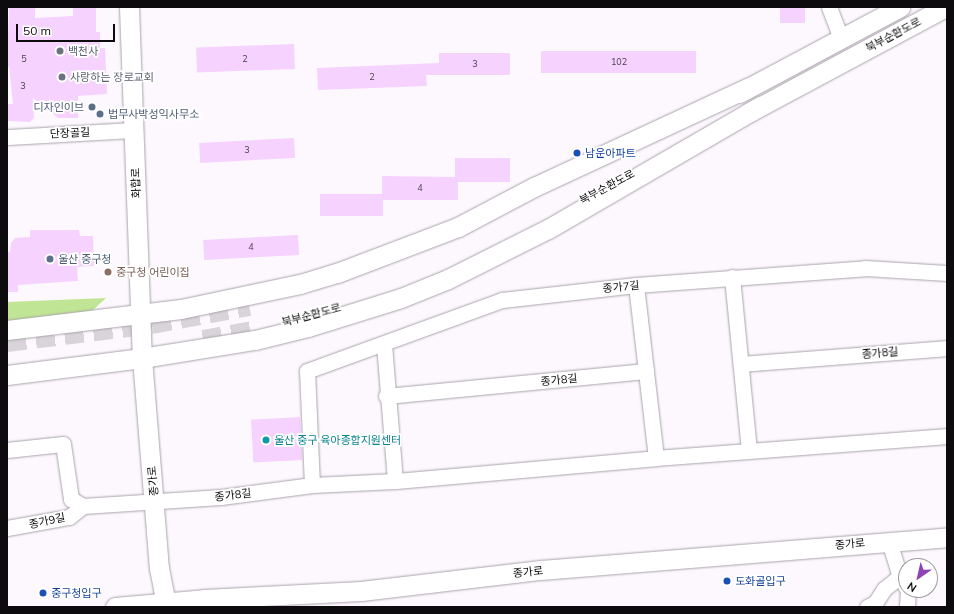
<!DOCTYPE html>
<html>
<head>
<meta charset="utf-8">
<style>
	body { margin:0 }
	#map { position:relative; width:954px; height:614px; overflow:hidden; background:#fdf8fe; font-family:Mulish,"Noto Sans KR",sans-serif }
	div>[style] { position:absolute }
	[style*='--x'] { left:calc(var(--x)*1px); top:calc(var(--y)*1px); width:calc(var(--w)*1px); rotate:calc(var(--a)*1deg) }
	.green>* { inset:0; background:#c0e594 }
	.building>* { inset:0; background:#f6d2fe; transform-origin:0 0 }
	.major-tunnel>* { height:19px; margin-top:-9.5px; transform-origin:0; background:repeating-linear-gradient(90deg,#d9d4da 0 19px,transparent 0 29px) }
	.roads { filter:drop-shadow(0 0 1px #aaa2ac) drop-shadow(0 0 1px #aaa2ac) }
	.minor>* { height:15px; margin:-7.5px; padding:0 7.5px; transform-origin:7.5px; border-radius:7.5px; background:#fff }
	.major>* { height:19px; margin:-9.5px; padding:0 9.5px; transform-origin:9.5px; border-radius:9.5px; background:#fff }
	.dots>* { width:11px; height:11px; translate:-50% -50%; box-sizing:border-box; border:2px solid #fff; border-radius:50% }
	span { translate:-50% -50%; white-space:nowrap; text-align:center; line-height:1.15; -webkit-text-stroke:3.5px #fff; paint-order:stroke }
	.number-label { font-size:9px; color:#483d4a }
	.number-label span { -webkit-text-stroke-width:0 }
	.street-label { font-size:11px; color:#0e0b0e }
	.worship-label { font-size:11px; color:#5b616d }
	.left { translate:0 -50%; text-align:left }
	.service-label { font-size:11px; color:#4e5e75 }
	.right { translate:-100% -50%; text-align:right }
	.transit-label { font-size:11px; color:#164399 }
	.education-label { font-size:11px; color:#785e54 }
	.culture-label { font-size:11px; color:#0d838f }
	.frame { position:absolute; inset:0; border:8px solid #0e0b0e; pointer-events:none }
	.north { position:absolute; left:898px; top:558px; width:40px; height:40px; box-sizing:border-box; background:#fff; border:1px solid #9f9d9f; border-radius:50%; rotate:214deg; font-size:11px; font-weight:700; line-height:16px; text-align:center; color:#0e0b0e }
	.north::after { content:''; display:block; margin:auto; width:14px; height:18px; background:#8e43b5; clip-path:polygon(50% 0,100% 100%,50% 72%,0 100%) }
	.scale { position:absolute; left:16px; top:24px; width:99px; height:18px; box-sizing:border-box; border:2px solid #0e0b0e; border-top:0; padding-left:5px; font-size:12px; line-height:14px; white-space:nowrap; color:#0e0b0e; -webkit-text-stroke:3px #fff; paint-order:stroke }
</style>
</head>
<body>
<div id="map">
	<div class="green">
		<div style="clip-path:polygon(106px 298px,92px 311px,7px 323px,7px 302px)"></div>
	</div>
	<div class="building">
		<div style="clip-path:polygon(9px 7px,35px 7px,35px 18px,73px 16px,73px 7px,96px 7px,96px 32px,100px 32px,100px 48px,105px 48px,107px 94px,78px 96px,78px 118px,58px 118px,33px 98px,34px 118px,30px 122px,7px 121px,7px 104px,13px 104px,9px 67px,7px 67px)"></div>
		<div style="left:780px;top:7px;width:25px;height:16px"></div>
		<div style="left:294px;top:44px;width:25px;height:98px;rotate:88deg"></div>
		<div style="left:541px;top:51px;width:155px;height:22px"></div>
		<div style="clip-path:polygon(439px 53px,510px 53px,510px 75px,426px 75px,427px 86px,318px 90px,317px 68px,439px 63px)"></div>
		<div style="left:294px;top:138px;width:20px;height:95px;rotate:87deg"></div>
		<div style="clip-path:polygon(455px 158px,510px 158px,510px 182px,458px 182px,458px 200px,383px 200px,383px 216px,320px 216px,320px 194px,382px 194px,382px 176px,455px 177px)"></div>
		<div style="clip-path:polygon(30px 230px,79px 230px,80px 236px,93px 236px,94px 266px,77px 267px,78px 281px,18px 285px,18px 292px,7px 292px,7px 252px,10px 252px,11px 243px,15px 238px,30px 237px)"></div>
		<div style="left:298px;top:235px;width:20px;height:95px;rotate:87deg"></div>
		<div style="left:300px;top:417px;width:43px;height:49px;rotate:87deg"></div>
	</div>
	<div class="major-tunnel">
		<div style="--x:203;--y:339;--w:51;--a:-10.2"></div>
		<div style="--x:7;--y:342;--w:146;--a:-7.1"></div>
		<div style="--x:152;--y:324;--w:99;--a:-10.5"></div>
	</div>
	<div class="roads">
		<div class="minor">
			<div style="--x:829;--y:7;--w:34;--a:69"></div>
			<div style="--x:7;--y:137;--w:127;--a:-3.2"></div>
			<div style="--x:732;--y:277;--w:174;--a:84.4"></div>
			<div style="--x:636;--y:285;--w:174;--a:83.4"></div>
			<div style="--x:384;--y:344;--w:137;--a:85.4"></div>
			<div style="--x:741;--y:364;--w:207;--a:-4.4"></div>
			<div style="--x:386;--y:396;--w:261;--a:-5.5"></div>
			<div style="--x:7;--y:450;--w:56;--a:-6.1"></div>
			<div style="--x:63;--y:444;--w:56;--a:81.7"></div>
			<div style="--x:71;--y:499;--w:14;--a:30"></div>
			<div style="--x:83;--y:506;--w:138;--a:-3.7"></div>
			<div style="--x:221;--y:497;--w:92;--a:-7.5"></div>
			<div style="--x:312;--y:485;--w:83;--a:-2.8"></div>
			<div style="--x:395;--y:481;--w:262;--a:-5"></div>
			<div style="--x:656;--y:458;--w:292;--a:-4.3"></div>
			<div style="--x:312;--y:485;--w:114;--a:-92.5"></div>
			<div style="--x:307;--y:371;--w:208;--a:-20"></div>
			<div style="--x:502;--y:300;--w:135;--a:-6.4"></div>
			<div style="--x:636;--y:285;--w:230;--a:-4.2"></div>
			<div style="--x:865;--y:268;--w:82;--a:3.5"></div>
			<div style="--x:7;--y:528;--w:63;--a:-10.1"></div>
			<div style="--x:69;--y:517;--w:18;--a:-38"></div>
			<div style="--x:889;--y:541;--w:37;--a:73"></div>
			<div style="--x:900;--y:576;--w:13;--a:61"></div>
			<div style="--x:867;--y:607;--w:9;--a:-27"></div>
			<div style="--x:875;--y:603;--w:17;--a:-57"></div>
			<div style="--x:884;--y:589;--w:21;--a:-39"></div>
			<div style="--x:907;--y:607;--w:17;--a:-87"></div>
		</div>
		<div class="major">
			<div style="--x:129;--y:7;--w:351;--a:87.9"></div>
			<div style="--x:142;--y:358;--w:211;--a:85.4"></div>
			<div style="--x:159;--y:568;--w:36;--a:79"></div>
			<div style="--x:739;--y:93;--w:183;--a:-28.1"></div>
			<div style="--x:748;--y:113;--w:225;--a:-28.2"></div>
			<div style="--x:7;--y:330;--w:175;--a:-6.9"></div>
			<div style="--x:181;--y:309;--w:122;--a:-11.9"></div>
			<div style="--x:300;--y:284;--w:39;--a:-17"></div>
			<div style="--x:337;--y:273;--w:129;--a:-20.8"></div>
			<div style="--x:458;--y:227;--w:86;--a:-27.8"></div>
			<div style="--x:534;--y:187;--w:237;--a:-24.9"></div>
			<div style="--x:7;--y:375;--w:136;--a:-7.2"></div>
			<div style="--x:142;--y:358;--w:114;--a:-9.1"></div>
			<div style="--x:255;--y:340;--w:55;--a:-13.8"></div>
			<div style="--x:308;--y:327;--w:97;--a:-17.3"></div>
			<div style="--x:401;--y:298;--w:51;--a:-22"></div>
			<div style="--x:448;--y:279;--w:112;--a:-26.6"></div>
			<div style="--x:548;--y:229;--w:245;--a:-30.1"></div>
			<div style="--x:115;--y:607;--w:89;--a:-5.1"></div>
			<div style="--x:204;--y:599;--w:157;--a:-2.9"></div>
			<div style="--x:361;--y:591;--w:181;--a:-6.7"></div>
			<div style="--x:541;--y:570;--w:407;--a:-4.6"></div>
		</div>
	</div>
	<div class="dots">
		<div style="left:60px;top:51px;background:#6b7280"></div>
		<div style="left:62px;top:77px;background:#6b7280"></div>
		<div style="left:92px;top:107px;background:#5c6f8a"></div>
		<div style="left:100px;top:114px;background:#5c6f8a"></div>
		<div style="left:577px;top:153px;background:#1a4fb4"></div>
		<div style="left:50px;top:259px;background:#5c6f8a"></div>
		<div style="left:108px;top:272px;background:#8d6e63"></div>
		<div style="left:266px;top:440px;background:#0f9aa8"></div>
		<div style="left:727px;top:581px;background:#1a4fb4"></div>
		<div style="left:43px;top:593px;background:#1a4fb4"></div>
	</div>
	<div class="number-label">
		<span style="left:24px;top:59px">5</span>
		<span style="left:245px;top:59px">2</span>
		<span style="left:619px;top:62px">102</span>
		<span style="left:475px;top:64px">3</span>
		<span style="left:372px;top:77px">2</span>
		<span style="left:23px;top:86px">3</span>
		<span style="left:247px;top:150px">3</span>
		<span style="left:420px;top:188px">4</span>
		<span style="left:251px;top:247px">4</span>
	</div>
	<div class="street-label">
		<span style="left:893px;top:35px;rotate:-28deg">북부순환도로</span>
		<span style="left:70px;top:133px;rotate:-3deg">단장골길</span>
		<span style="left:136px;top:183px;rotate:-92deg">화합로</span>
		<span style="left:607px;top:187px;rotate:-28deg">북부순환도로</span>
		<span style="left:621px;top:287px;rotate:-6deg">종가7길</span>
		<span style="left:311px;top:315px;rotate:-15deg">북부순환도로</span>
		<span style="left:880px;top:353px;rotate:-5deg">종가8길</span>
		<span style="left:559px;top:380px;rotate:-6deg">종가8길</span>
		<span style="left:153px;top:481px;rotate:-95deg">종가로</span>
		<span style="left:233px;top:495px;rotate:-7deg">종가8길</span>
		<span style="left:47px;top:521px;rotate:-12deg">종가9길</span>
		<span style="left:850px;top:544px;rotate:-5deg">종가로</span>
		<span style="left:528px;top:572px;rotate:-6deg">종가로</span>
	</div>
	<div class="worship-label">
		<span class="left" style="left:68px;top:51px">백천사</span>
		<span class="left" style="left:70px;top:77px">사랑하는 장로교회</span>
	</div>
	<div class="service-label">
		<span class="right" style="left:84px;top:107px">디자인이브</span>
		<span class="left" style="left:108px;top:114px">법무사박성익사무소</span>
		<span class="left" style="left:58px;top:259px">울산 중구청</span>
	</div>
	<div class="transit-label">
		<span class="left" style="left:585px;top:153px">남운아파트</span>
		<span class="left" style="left:735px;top:581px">도화골입구</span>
		<span class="left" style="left:51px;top:593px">중구청입구</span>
	</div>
	<div class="education-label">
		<span class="left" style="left:116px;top:272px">중구청 어린이집</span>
	</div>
	<div class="culture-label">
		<span class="left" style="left:274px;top:440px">울산 중구 육아종합지원센터</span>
	</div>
	<div class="frame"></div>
	<div class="north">N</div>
	<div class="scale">50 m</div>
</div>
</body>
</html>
